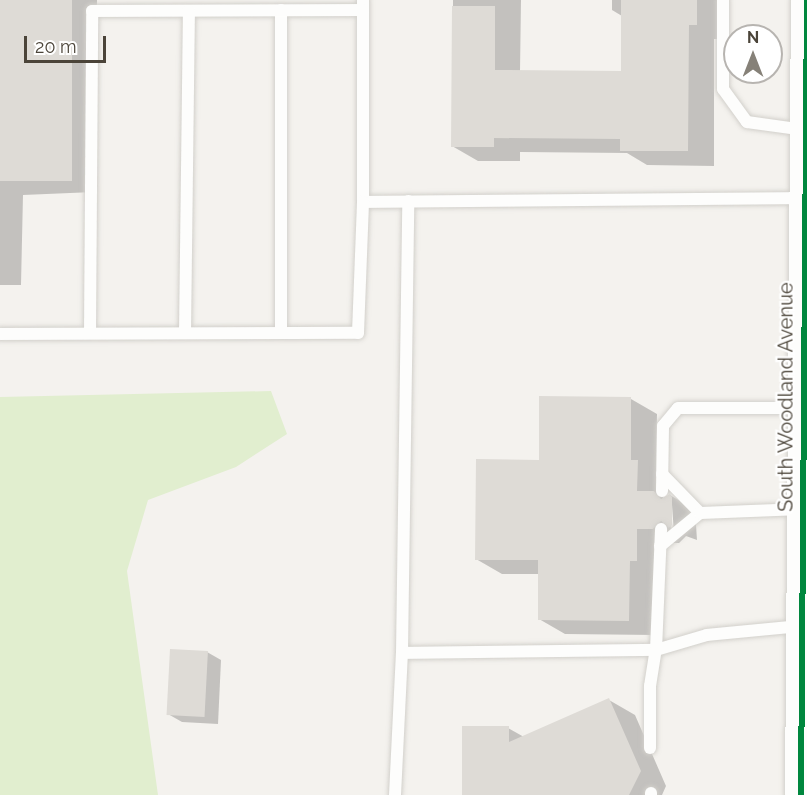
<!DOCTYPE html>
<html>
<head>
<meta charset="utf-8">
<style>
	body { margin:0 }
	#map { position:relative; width:807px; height:795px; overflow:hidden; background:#f4f2ee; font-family:Raleway,sans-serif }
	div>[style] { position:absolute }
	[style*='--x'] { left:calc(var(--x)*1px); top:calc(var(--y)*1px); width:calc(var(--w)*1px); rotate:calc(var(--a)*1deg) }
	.green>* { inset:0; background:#e1eecf }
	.shadow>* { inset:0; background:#0003 }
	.building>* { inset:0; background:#dedbd6; transform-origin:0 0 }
	.roads { filter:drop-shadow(0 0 2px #d2d0cb) drop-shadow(0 0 2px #d2d0cb) }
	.service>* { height:12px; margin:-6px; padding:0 6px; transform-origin:6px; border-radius:6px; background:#fdfdfc }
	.tertiary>* { height:32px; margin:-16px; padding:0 16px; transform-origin:16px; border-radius:16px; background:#fdfdfc }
	.cycleway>* { height:6px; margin:-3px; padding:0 3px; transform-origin:3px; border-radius:3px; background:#00873e }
	span { translate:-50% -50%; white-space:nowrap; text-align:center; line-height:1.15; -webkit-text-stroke:4.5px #fff; paint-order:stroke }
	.street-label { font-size:20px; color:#4b4439 }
	.north { position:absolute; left:723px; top:24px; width:60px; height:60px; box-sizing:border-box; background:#fff; border:2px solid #b7b4b0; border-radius:50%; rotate:0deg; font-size:16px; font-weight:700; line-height:24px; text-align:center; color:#4b4439 }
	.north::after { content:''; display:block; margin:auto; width:21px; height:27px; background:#868178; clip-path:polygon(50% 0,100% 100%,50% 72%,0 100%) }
	.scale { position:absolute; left:24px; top:36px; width:82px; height:27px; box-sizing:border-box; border:3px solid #4b4439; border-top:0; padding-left:8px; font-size:18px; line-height:21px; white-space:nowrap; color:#4b4439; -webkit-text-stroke:4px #fff; paint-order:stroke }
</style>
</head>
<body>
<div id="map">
	<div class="green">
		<div style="clip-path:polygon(271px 391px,287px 434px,236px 467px,148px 500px,127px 571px,158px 795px,0 795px,0 397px)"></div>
	</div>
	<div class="shadow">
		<div style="clip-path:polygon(0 0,97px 0,94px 192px,23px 195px,21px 285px,0 285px)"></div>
		<div style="clip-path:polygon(453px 0,521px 0,520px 72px,622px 73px,622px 16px,612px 10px,612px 0,723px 0,722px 39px,714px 39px,714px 166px,647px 165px,627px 153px,520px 152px,520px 161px,478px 161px,452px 146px)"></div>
		<div style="clip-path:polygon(evenodd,631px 399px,657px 414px,656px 473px,663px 477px,663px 498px,670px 495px,695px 510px,697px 540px,686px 536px,679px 543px,663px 543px,655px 635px,565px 634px,539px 619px,539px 574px,502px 574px,476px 559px,540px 461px,631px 399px,669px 505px,672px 505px,674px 533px,671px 533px,669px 505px)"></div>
		<div style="clip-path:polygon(207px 652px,221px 660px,218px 724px,182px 722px,168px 714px)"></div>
		<div style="clip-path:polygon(609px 700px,635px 715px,666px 786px,662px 795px,463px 795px,508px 728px,524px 737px)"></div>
	</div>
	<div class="building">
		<div style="left:0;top:0;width:72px;height:181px"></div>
		<div style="clip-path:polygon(621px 0,697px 0,697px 25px,689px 25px,688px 151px,620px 151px,620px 139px,494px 138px,494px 147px,451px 147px,452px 6px,495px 6px,495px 70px,621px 71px)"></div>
		<div style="clip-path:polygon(539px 396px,631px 397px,631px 460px,638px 460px,637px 491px,654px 491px,661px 499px,670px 494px,672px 497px,672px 525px,669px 528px,661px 521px,653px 529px,637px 529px,637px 561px,630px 561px,629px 621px,538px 620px,538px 560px,475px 560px,476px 459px,539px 460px)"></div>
		<div style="left:170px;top:649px;width:38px;height:66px;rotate:3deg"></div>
		<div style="clip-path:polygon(609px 698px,641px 771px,629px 795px,462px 795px,462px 726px,509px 726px,509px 742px)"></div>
	</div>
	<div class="roads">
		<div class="service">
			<div style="--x:363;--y:0;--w:202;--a:90"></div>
			<div style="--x:363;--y:202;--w:441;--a:-0.5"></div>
			<div style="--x:723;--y:0;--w:89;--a:90"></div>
			<div style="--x:723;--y:89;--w:41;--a:54"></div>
			<div style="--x:747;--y:122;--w:59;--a:7.9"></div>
			<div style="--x:281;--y:10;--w:323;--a:90"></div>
			<div style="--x:90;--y:333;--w:322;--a:-89.6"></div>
			<div style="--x:92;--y:11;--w:271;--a:-0.2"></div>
			<div style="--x:185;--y:333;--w:322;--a:-89.3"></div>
			<div style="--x:0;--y:334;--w:358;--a:-0.2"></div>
			<div style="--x:358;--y:333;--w:131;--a:-87.8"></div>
			<div style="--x:662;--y:474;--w:54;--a:45.7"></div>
			<div style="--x:662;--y:491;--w:65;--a:-89.1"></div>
			<div style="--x:663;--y:426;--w:23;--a:-50"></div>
			<div style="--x:678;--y:408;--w:124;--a:0"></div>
			<div style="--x:660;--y:546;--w:52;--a:-39.5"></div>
			<div style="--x:700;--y:513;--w:102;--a:-2.2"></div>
			<div style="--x:402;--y:653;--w:254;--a:-0.7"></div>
			<div style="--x:656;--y:650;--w:121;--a:-87.6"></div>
			<div style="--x:650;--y:748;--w:62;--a:-90"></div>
			<div style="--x:650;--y:686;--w:36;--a:-81"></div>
			<div style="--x:656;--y:650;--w:53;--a:-16.4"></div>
			<div style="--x:707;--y:635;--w:93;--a:-5.5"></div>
			<div style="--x:651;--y:793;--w:2;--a:90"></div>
			<div style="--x:395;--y:795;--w:142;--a:-87.2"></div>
			<div style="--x:402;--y:653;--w:452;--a:-89.2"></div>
		</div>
		<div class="tertiary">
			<div style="--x:801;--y:795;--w:795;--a:-89.57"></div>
		</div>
	</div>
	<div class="cycleway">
		<div style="--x:801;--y:795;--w:795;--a:-89.57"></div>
	</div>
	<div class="street-label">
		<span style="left:786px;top:397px;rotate:-90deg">South Woodland Avenue</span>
	</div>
	<div class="north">N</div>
	<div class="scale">20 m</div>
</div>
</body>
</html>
